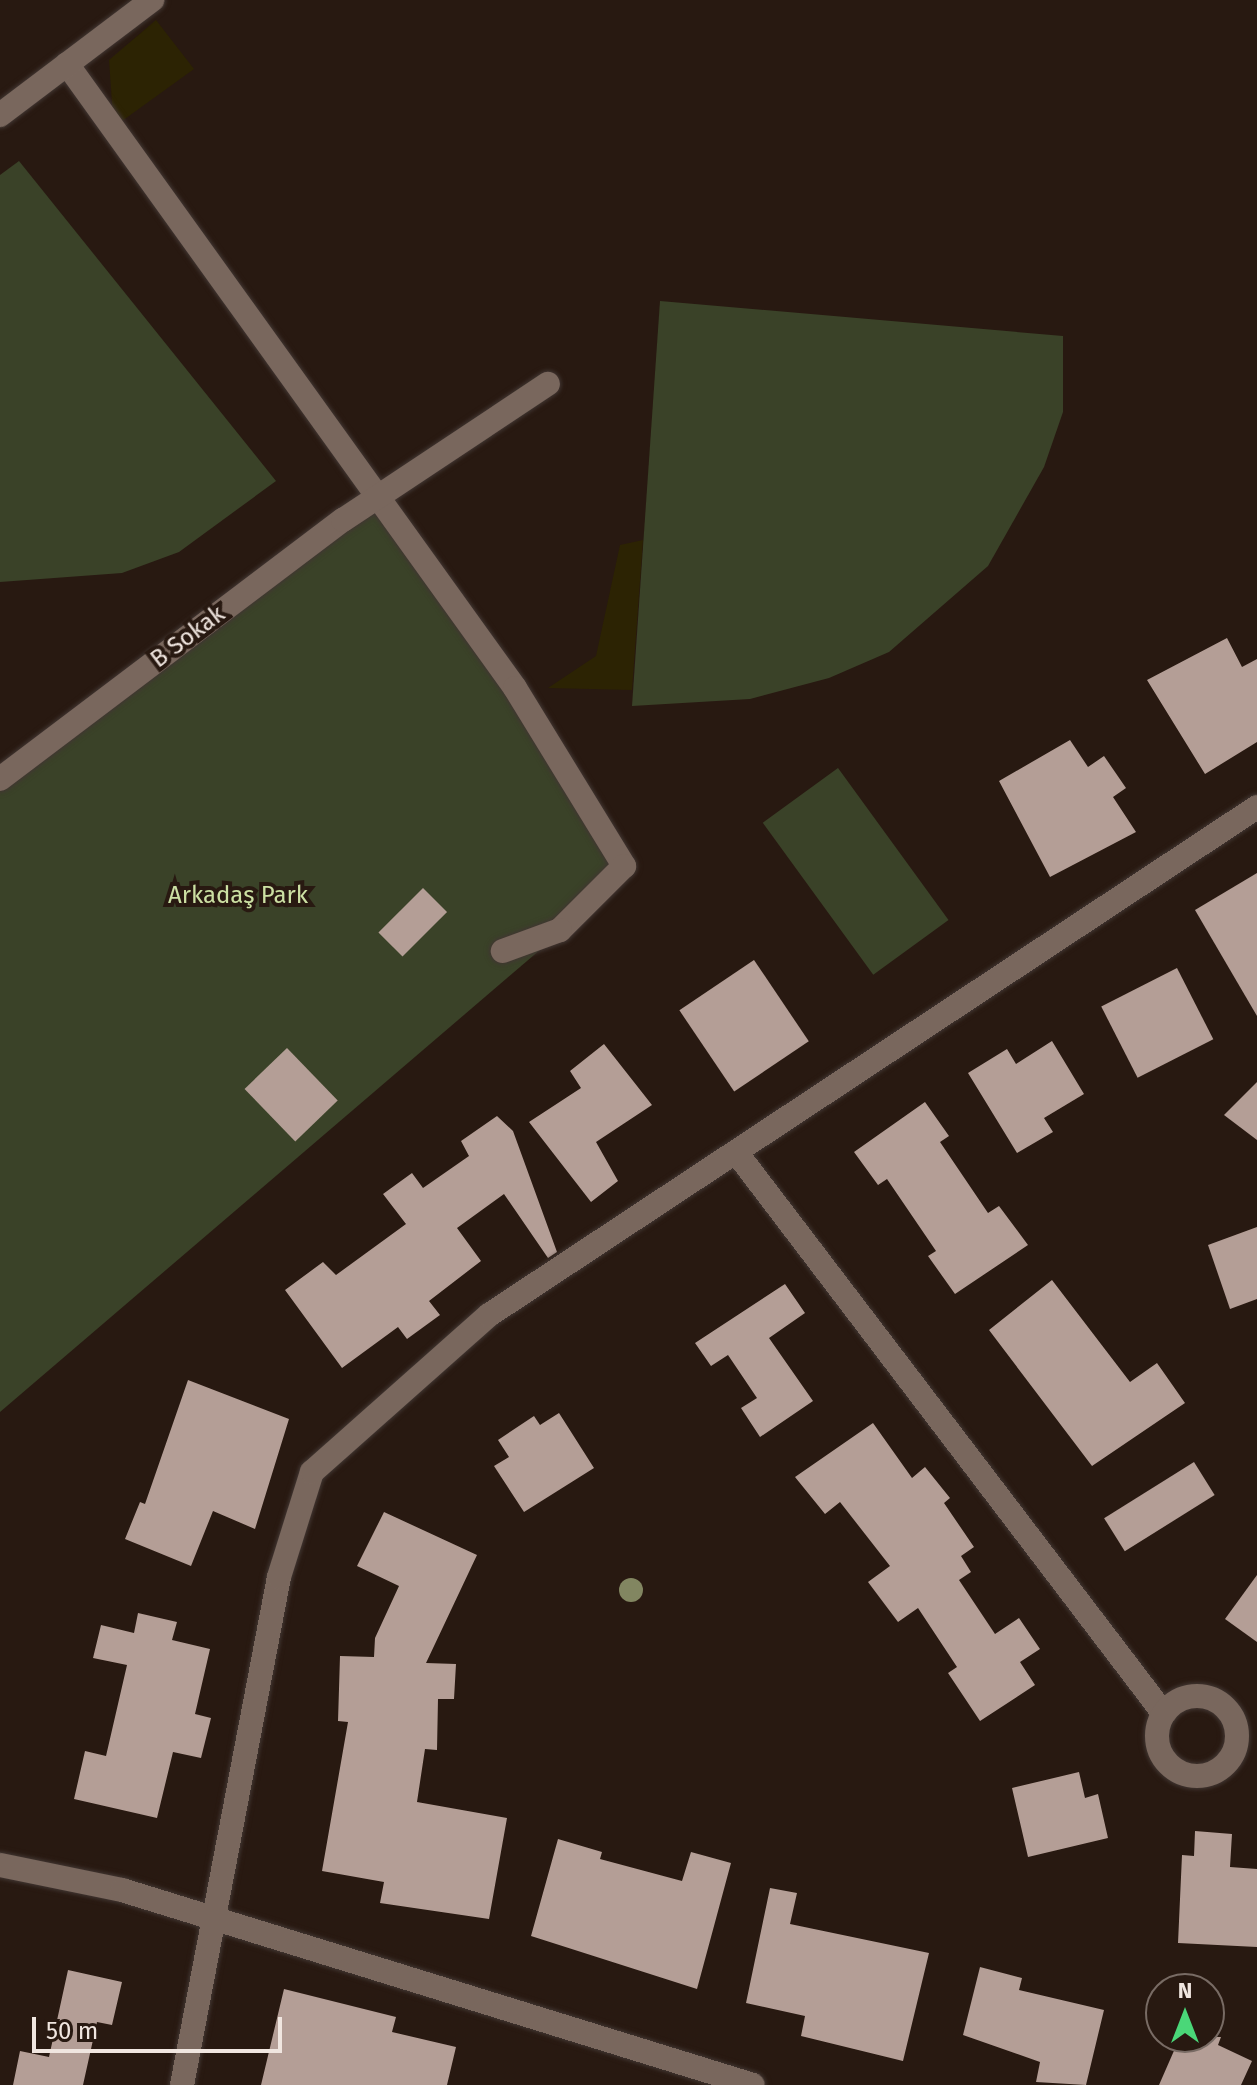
<!DOCTYPE html>
<html>
<head>
<meta charset="utf-8">
<style>
	body { margin:0 }
	#map { position:relative; width:1257px; height:2085px; overflow:hidden; background:#281911; font-family:"Fira Sans",sans-serif }
	div>[style] { position:absolute }
	[style*='--x'] { left:calc(var(--x)*1px); top:calc(var(--y)*1px); width:calc(var(--w)*1px); rotate:calc(var(--a)*1deg) }
	.green>* { inset:0; background:#3a4228; transform-origin:0 0 }
	.sand>* { inset:0; background:#2c2303 }
	.building>* { inset:0; background:#b49e96; transform-origin:0 0 }
	.roads { filter:drop-shadow(0 0 2px #413632) drop-shadow(0 0 2px #413632) }
	.minor>* { height:24px; margin:-12px; padding:0 12px; transform-origin:12px; border-radius:12px; background:#79675d }
	.minor>.ring { margin:-12px; padding:0; box-sizing:content-box; background:none; border:24px solid #79675d; border-radius:50% }
	.trees>* { width:24px; height:24px; margin:-12px; border-radius:50%; background:#828661 }
	span { translate:-50% -50%; white-space:nowrap; text-align:center; line-height:1.15; -webkit-text-stroke:8px #281911; paint-order:stroke }
	.street-label { font-size:24px; color:#f0e6e0 }
	.park-label { font-size:24px; color:#cce0a3 }
	.north { position:absolute; left:1145px; top:1973px; width:80px; height:80px; box-sizing:border-box; background:#281911; border:2px solid #786b64; border-radius:50%; rotate:0deg; font-size:22px; font-weight:700; line-height:32px; text-align:center; color:#f0e6e0 }
	.north::after { content:''; display:block; margin:auto; width:28px; height:36px; background:#4ad778; clip-path:polygon(50% 0,100% 100%,50% 72%,0 100%) }
	.scale { position:absolute; left:32px; top:2017px; width:250px; height:36px; box-sizing:border-box; border:4px solid #f0e6e0; border-top:0; padding-left:10px; font-size:24px; line-height:28px; white-space:nowrap; color:#f0e6e0; -webkit-text-stroke:6px #281911; paint-order:stroke }
</style>
</head>
<body>
<div id="map">
	<div class="green">
		<div style="clip-path:polygon(19px 161px,276px 481px,179px 552px,122px 573px,0 582px,0 175px)"></div>
		<div style="clip-path:polygon(660px 301px,1063px 336px,1063px 412px,1044px 467px,988px 566px,889px 652px,829px 678px,750px 699px,632px 706px)"></div>
		<div style="clip-path:polygon(376px 497px,624px 866px,610px 890px,0 1412px,0 779px)"></div>
		<div style="left:838px;top:768px;width:188px;height:93px;rotate:54deg"></div>
	</div>
	<div class="sand">
		<div style="clip-path:polygon(156px 20px,194px 69px,122px 121px,113px 117px,109px 60px)"></div>
		<div style="clip-path:polygon(643px 540px,632px 690px,548px 688px,596px 656px,620px 545px)"></div>
	</div>
	<div class="building">
		<div style="clip-path:polygon(1227px 638px,1242px 667px,1257px 659px,1257px 742px,1205px 774px,1147px 680px)"></div>
		<div style="clip-path:polygon(1070px 740px,1088px 767px,1104px 756px,1126px 788px,1113px 797px,1136px 832px,1050px 877px,999px 781px)"></div>
		<div style="clip-path:polygon(1257px 873px,1257px 1016px,1195px 910px)"></div>
		<div style="left:423px;top:888px;width:34px;height:63px;rotate:45deg"></div>
		<div style="left:754px;top:960px;width:98px;height:90px;rotate:56deg"></div>
		<div style="left:1177px;top:968px;width:80px;height:85px;rotate:63deg"></div>
		<div style="clip-path:polygon(1052px 1041px,1084px 1094px,1044px 1118px,1053px 1132px,1017px 1153px,968px 1073px,1007px 1049px,1016px 1064px)"></div>
		<div style="clip-path:polygon(604px 1044px,652px 1105px,596px 1142px,618px 1181px,591px 1202px,529px 1122px,581px 1088px,570px 1071px)"></div>
		<div style="left:287px;top:1048px;width:73px;height:59px;rotate:46deg"></div>
		<div style="clip-path:polygon(1257px 1082px,1257px 1140px,1224px 1115px)"></div>
		<div style="clip-path:polygon(925px 1102px,949px 1136px,940px 1142px,988px 1213px,999px 1206px,1028px 1245px,955px 1294px,928px 1256px,936px 1251px,887px 1179px,878px 1185px,854px 1152px)"></div>
		<div style="clip-path:polygon(497px 1116px,513px 1131px,557px 1252px,548px 1258px,504px 1194px,457px 1228px,481px 1261px,429px 1301px,440px 1315px,407px 1339px,398px 1327px,342px 1368px,285px 1290px,323px 1262px,336px 1275px,406px 1224px,383px 1194px,412px 1173px,423px 1188px,469px 1156px,461px 1141px)"></div>
		<div style="clip-path:polygon(1257px 1227px,1257px 1299px,1230px 1309px,1208px 1245px)"></div>
		<div style="clip-path:polygon(1052px 1280px,1130px 1382px,1157px 1363px,1185px 1403px,1092px 1466px,989px 1330px)"></div>
		<div style="clip-path:polygon(785px 1284px,805px 1313px,769px 1338px,813px 1401px,760px 1437px,741px 1408px,757px 1398px,728px 1355px,711px 1366px,695px 1343px)"></div>
		<div style="clip-path:polygon(188px 1380px,289px 1419px,255px 1529px,213px 1511px,191px 1566px,125px 1539px,140px 1502px,145px 1504px)"></div>
		<div style="clip-path:polygon(559px 1413px,594px 1468px,524px 1512px,494px 1466px,509px 1457px,498px 1440px,534px 1416px,540px 1425px)"></div>
		<div style="clip-path:polygon(873px 1423px,912px 1478px,925px 1467px,950px 1498px,944px 1503px,974px 1547px,961px 1556px,971px 1572px,959px 1580px,995px 1634px,1019px 1618px,1040px 1649px,1020px 1662px,1035px 1685px,980px 1721px,948px 1673px,957px 1667px,918px 1608px,898px 1622px,868px 1582px,890px 1566px,840px 1502px,825px 1514px,795px 1477px)"></div>
		<div style="left:1194px;top:1462px;width:39px;height:106px;rotate:58deg"></div>
		<div style="clip-path:polygon(384px 1512px,477px 1555px,426px 1663px,456px 1664px,454px 1699px,438px 1699px,437px 1750px,425px 1749px,417px 1802px,507px 1818px,489px 1919px,380px 1903px,384px 1882px,322px 1871px,348px 1722px,338px 1721px,340px 1656px,374px 1657px,375px 1638px,399px 1586px,357px 1566px)"></div>
		<div style="clip-path:polygon(1257px 1575px,1257px 1642px,1225px 1619px)"></div>
		<div style="clip-path:polygon(138px 1613px,177px 1622px,172px 1640px,210px 1649px,195px 1714px,211px 1718px,201px 1758px,173px 1752px,157px 1818px,74px 1799px,85px 1751px,106px 1756px,127px 1665px,93px 1658px,101px 1625px,134px 1633px)"></div>
		<div style="clip-path:polygon(1079px 1772px,1085px 1798px,1098px 1794px,1108px 1838px,1028px 1857px,1012px 1788px)"></div>
		<div style="clip-path:polygon(1195px 1831px,1232px 1834px,1230px 1867px,1257px 1869px,1257px 1947px,1178px 1943px,1182px 1855px,1194px 1856px)"></div>
		<div style="clip-path:polygon(558px 1839px,602px 1852px,600px 1859px,682px 1881px,691px 1852px,731px 1863px,697px 1989px,531px 1936px)"></div>
		<div style="clip-path:polygon(770px 1888px,797px 1893px,790px 1924px,929px 1953px,903px 2061px,801px 2036px,805px 2016px,746px 2003px)"></div>
		<div style="clip-path:polygon(980px 1967px,1022px 1978px,1019px 1990px,1104px 2010px,1086px 2085px,1036px 2082px,1040px 2062px,963px 2035px)"></div>
		<div style="clip-path:polygon(68px 1970px,122px 1982px,112px 2025px,97px 2022px,83px 2085px,13px 2085px,20px 2051px,49px 2057px)"></div>
		<div style="clip-path:polygon(284px 1989px,396px 2017px,392px 2032px,456px 2047px,447px 2085px,261px 2085px)"></div>
		<div style="clip-path:polygon(1180px 2037px,1221px 2037px,1218px 2045px,1252px 2061px,1241px 2085px,1159px 2085px)"></div>
	</div>
	<div class="roads">
		<div class="minor">
			<div style="--x:67;--y:64;--w:768;--a:54.32"></div>
			<div style="--x:515;--y:688;--w:209;--a:58.5"></div>
			<div style="--x:624;--y:866;--w:91;--a:135"></div>
			<div style="--x:560;--y:930;--w:61;--a:159.8"></div>
			<div style="--x:0;--y:115;--w:191;--a:-37.1"></div>
			<div style="--x:0;--y:779;--w:430;--a:-37.1"></div>
			<div style="--x:343;--y:520;--w:246;--a:-33.6"></div>
			<div style="--x:736;--y:1152;--w:706;--a:52.71"></div>
			<div class="ring" style="left:1157px;top:1696px;width:56px;height:56px"></div>
			<div style="--x:0;--y:1865;--w:125;--a:11.6"></div>
			<div style="--x:122;--y:1890;--w:660;--a:17.17"></div>
			<div style="--x:182;--y:2085;--w:517;--a:-79.19"></div>
			<div style="--x:279;--y:1577;--w:110;--a:-72.6"></div>
			<div style="--x:312;--y:1472;--w:237;--a:-41.6"></div>
			<div style="--x:489;--y:1315;--w:921;--a:-33.48"></div>
		</div>
	</div>
	<div class="trees">
		<div style="left:631px;top:1590px"></div>
	</div>
	<div class="street-label">
		<span style="left:188px;top:637px;rotate:-37deg">B Sokak</span>
	</div>
	<div class="park-label">
		<span style="left:238px;top:896px">Arkadaş Park</span>
	</div>
	<div class="north">N</div>
	<div class="scale">50 m</div>
</div>
</body>
</html>
